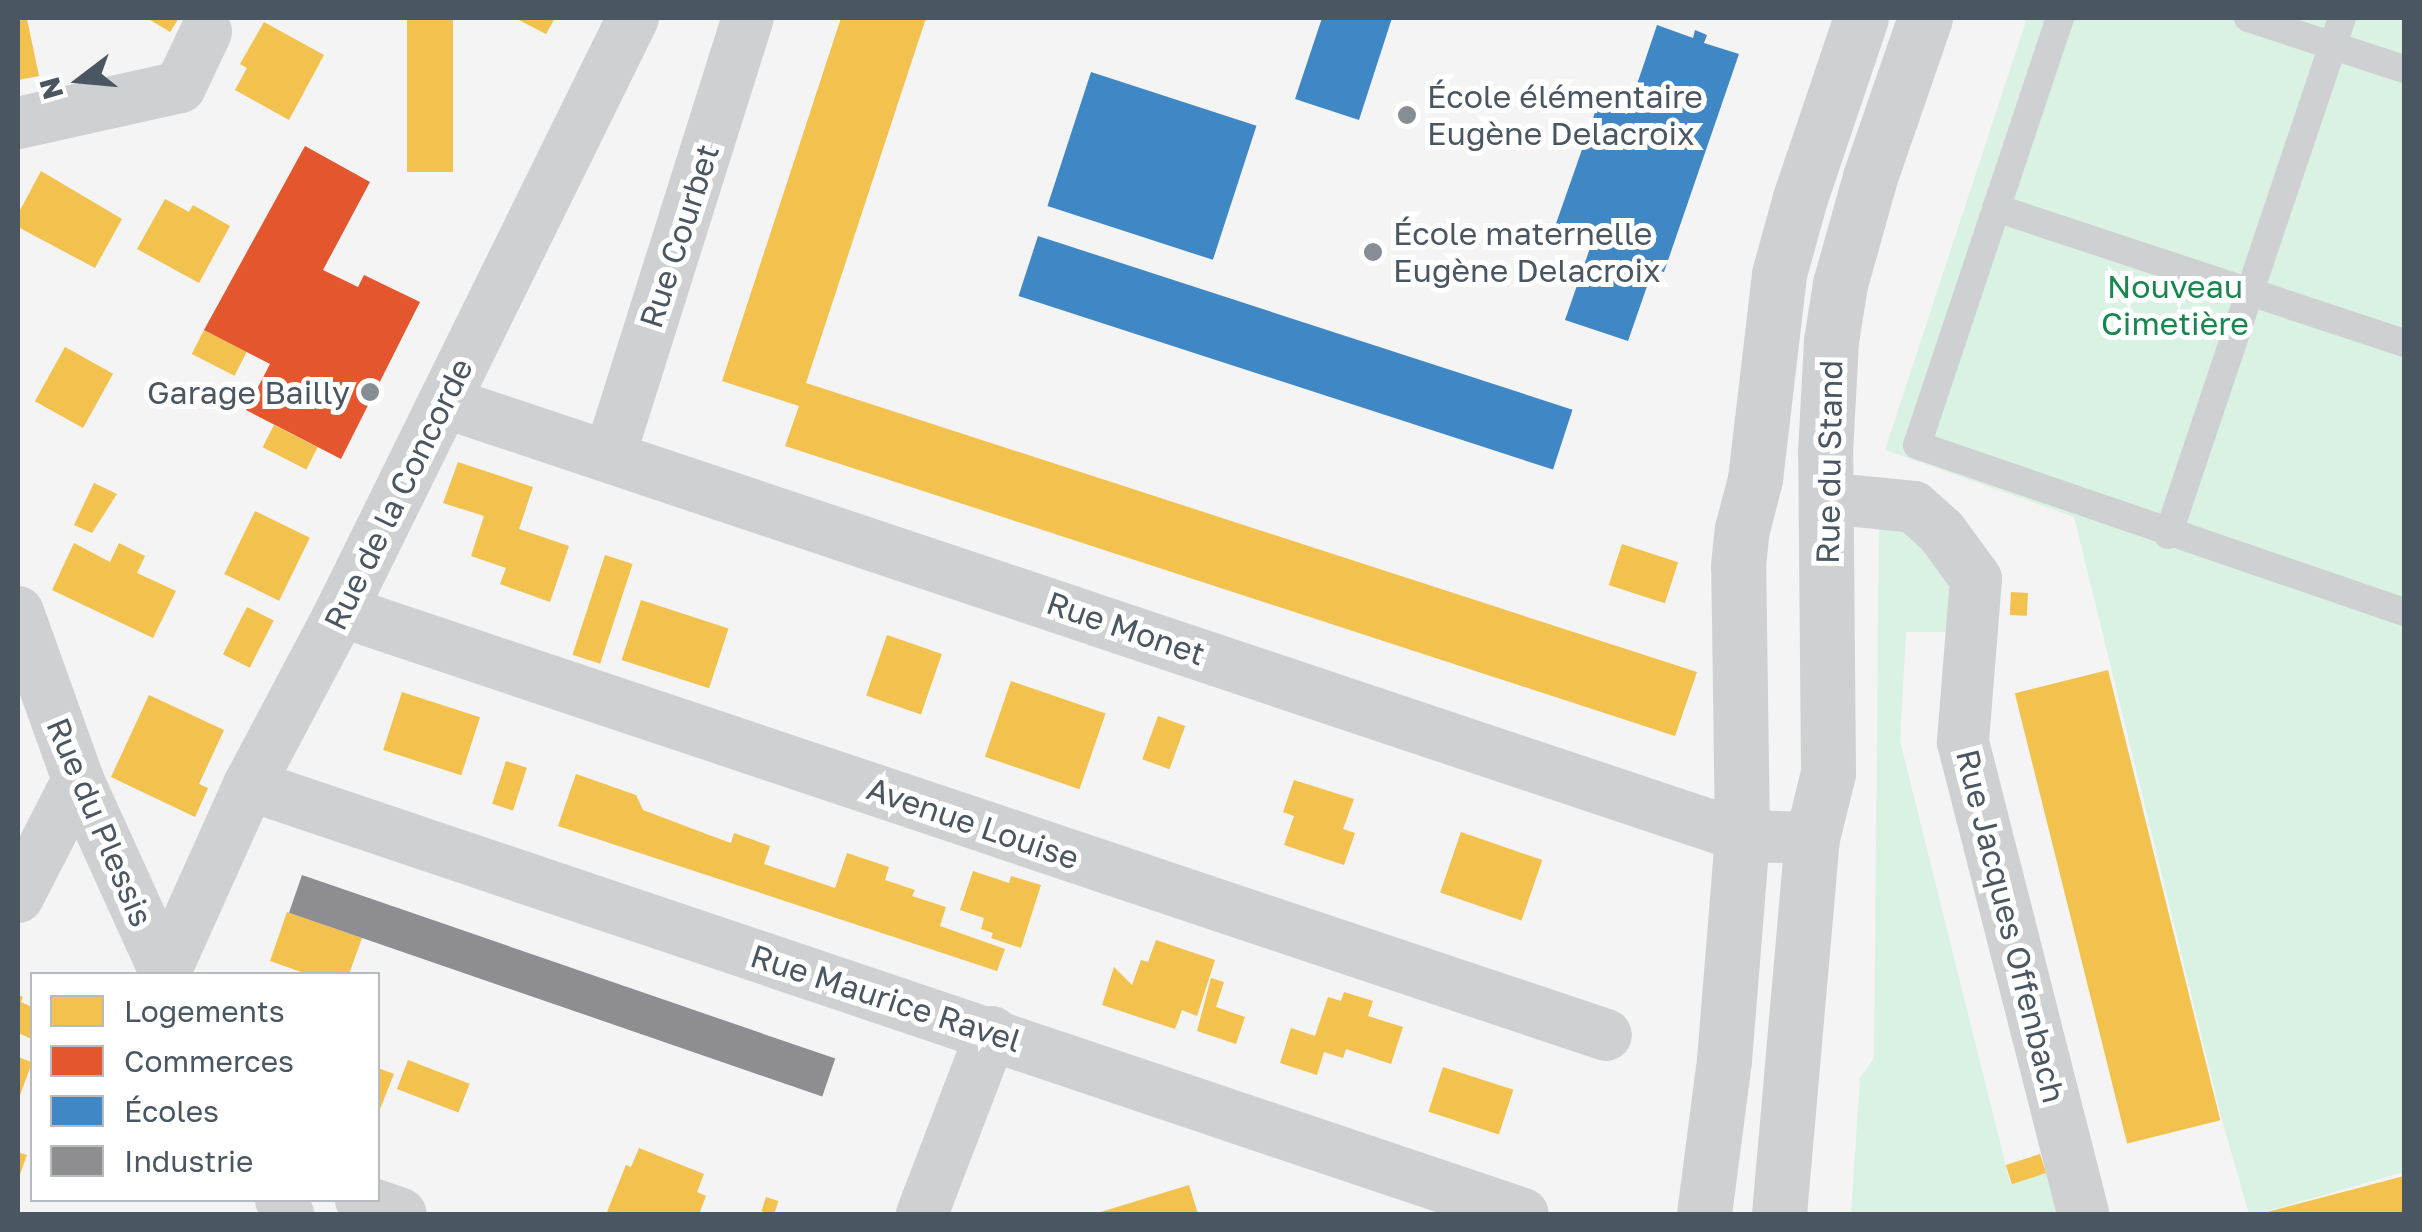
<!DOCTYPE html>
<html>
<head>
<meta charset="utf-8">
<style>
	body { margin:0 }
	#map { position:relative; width:2422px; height:1232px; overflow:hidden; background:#f4f4f4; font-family:"Golos Text",sans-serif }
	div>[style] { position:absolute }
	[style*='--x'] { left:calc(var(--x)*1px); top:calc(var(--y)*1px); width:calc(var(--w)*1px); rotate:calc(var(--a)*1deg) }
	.green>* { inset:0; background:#d9f2e3 }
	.homes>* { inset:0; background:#f2c14e; transform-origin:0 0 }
	.shops>* { inset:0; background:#e4572e }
	.schools>* { inset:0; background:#3f88c5; transform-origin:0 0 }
	.industry>* { inset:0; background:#8d8d92; transform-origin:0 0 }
	.service>* { height:28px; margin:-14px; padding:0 14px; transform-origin:14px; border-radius:14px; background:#ced0d2 }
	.minor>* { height:52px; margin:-26px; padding:0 26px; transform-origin:26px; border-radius:26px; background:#ced0d2 }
	.tertiary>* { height:55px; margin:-27.5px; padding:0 27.5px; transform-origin:27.5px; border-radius:27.5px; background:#ced0d2 }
	.dots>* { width:28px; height:28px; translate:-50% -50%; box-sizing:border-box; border:5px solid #fff; border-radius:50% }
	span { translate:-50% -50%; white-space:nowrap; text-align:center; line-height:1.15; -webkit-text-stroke:10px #fff; paint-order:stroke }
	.poi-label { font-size:32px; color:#4a5661 }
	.left { translate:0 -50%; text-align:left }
	.right { translate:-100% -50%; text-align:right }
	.street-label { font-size:32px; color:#4a5661 }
	.park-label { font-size:32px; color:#17864f }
	.frame { position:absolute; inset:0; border:20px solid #4a5661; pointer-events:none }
	.legend { position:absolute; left:30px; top:972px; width:350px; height:230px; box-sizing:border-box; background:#fff; border:2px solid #b7bbc0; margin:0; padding:12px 18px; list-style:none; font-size:30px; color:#4a5661 }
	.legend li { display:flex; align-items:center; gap:20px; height:50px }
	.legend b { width:50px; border:2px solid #b7bbc0 }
	.north { position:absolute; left:30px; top:30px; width:100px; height:100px; -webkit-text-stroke:8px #fff; paint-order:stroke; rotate:254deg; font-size:28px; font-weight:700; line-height:40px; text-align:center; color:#4a5661 }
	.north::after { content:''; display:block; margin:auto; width:35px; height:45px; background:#4a5661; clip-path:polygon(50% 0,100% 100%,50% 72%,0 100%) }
</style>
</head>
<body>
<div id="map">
	<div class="green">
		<div style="clip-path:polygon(2027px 18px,2404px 18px,2404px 1172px,2257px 1214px,2249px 1214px,2222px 1120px,2074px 517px,1885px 450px)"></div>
		<div style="clip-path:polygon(1879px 526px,1913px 535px,1951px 583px,1948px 632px,1906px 632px,1900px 741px,2010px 1183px,2049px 1173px,2060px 1214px,1851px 1214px,1860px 1078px,1874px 1058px)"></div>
	</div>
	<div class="homes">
		<div style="clip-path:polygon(147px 18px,179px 18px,170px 32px)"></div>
		<div style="left:407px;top:18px;width:46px;height:154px"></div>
		<div style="clip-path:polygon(515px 18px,555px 18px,546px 34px)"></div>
		<div style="clip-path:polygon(841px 18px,926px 18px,806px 383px,1697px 672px,1675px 736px,785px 446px,799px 406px,722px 381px)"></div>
		<div style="clip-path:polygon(27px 19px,39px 76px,18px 80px,18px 21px)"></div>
		<div style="clip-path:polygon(264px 22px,324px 55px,289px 120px,235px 90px,247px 68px,240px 64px)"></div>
		<div style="clip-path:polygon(41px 171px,122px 219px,95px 268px,18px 227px,18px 214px)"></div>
		<div style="clip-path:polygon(165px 199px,189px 212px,193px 205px,230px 226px,199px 283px,137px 249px)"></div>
		<div style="left:204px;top:330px;width:48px;height:27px;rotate:27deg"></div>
		<div style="left:65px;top:347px;width:55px;height:62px;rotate:29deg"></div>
		<div style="left:274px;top:425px;width:49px;height:25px;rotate:27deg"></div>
		<div style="clip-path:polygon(458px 462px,533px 487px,519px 529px,569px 546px,550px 602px,500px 584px,506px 568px,471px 556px,484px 516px,443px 503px)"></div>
		<div style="clip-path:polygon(94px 483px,117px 494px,92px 533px,74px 525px)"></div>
		<div style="left:255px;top:511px;width:61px;height:70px;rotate:26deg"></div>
		<div style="clip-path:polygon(74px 543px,110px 562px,119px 543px,145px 556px,137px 573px,176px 591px,153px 638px,52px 590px)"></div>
		<div style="left:1622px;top:544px;width:59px;height:43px;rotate:18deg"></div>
		<div style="left:605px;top:555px;width:29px;height:105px;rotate:18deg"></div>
		<div style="left:2011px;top:592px;width:17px;height:23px;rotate:3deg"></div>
		<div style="left:641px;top:600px;width:92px;height:63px;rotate:18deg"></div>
		<div style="left:247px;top:607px;width:30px;height:53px;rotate:27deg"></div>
		<div style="left:887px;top:635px;width:58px;height:64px;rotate:19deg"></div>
		<div style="left:2108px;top:670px;width:464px;height:96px;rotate:76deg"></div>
		<div style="left:1011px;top:681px;width:100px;height:80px;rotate:19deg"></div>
		<div style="left:402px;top:692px;width:82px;height:61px;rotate:18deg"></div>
		<div style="clip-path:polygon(149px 695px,224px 730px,199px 784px,208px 788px,195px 817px,111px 777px)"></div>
		<div style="left:1158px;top:716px;width:29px;height:46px;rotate:20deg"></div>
		<div style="left:506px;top:761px;width:22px;height:45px;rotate:18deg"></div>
		<div style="clip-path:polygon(576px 774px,636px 795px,643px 810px,709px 835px,731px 843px,734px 833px,770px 846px,764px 864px,835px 888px,847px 853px,889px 867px,885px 880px,915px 890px,912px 896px,946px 907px,940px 926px,1005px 949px,997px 971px,558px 826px)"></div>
		<div style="clip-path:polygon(1294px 780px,1354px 799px,1343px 829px,1355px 833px,1344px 865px,1284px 845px,1294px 816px,1283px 812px)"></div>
		<div style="left:1461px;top:832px;width:86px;height:64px;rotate:19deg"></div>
		<div style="clip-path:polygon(973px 871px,1009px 883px,1011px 876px,1041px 885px,1021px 948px,991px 938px,993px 933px,981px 929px,984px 918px,960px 910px)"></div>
		<div style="clip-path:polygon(287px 912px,362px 938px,349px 974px,307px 974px,270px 961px)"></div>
		<div style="clip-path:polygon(1156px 940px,1215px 960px,1197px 1016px,1182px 1010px,1175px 1029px,1102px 1005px,1114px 967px,1132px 985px,1141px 960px,1148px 962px)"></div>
		<div style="clip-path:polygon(1211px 978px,1224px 982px,1216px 1007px,1245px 1017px,1236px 1044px,1197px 1031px)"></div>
		<div style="clip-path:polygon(1344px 992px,1373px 1001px,1368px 1016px,1403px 1027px,1391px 1064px,1346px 1049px,1343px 1058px,1324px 1052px,1317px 1075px,1280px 1063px,1291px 1028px,1315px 1036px,1328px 997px,1341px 1001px)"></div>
		<div style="clip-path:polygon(18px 995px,23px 997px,21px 1002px,32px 1007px,32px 1039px,18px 1033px)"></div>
		<div style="left:18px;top:1057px;width:15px;height:77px;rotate:20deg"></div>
		<div style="left:408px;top:1060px;width:66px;height:31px;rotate:21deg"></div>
		<div style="left:1443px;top:1067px;width:74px;height:47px;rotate:18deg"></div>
		<div style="clip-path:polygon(378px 1068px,394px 1074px,378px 1114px)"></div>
		<div style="clip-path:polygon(639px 1148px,704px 1174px,697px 1192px,706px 1196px,699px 1214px,607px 1212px,626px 1165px,631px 1167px)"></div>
		<div style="clip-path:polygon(18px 1152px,27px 1155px,18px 1180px)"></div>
		<div style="left:2040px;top:1154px;width:20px;height:36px;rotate:72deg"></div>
		<div style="clip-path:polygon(2404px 1176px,2404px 1214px,2263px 1214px,2263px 1213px)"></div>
		<div style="clip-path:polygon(1189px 1185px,1198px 1214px,1094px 1214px)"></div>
		<div style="left:766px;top:1197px;width:13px;height:15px;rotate:18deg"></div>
	</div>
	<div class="shops">
		<div style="clip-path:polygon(305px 146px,370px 182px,323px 270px,358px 287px,364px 275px,420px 302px,341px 459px,246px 410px,270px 364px,204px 330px)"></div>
	</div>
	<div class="schools">
		<div style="clip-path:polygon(1322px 18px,1392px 18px,1359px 120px,1295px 99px)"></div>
		<div style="clip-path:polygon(1657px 25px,1693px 38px,1695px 30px,1707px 35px,1704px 43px,1739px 54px,1664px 272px,1653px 269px,1628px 341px,1565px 320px,1590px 248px,1552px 235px,1598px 104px,1627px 114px)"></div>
		<div style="left:1091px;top:72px;width:174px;height:141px;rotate:18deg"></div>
		<div style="left:1038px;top:236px;width:562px;height:63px;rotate:18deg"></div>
	</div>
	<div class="industry">
		<div style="left:302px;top:875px;width:564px;height:40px;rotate:19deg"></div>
	</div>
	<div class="service">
		<div style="--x:2060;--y:18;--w:450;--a:108.5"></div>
		<div style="--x:1917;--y:445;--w:515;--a:18.93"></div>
		<div style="--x:2248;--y:18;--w:164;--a:18.1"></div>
		<div style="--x:1996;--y:208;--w:430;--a:18.3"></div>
		<div style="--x:2168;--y:535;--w:545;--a:-71.4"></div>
	</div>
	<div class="minor">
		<div style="--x:18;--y:123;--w:166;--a:-12.5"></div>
		<div style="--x:180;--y:87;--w:61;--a:-64.7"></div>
		<div style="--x:444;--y:402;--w:1369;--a:18.49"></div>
		<div style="--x:1742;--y:836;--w:70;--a:1.6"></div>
		<div style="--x:610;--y:455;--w:458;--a:-72.5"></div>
		<div style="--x:1826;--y:498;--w:88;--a:5.8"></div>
		<div style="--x:1914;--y:507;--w:36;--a:42"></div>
		<div style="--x:1941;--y:531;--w:59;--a:53.9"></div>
		<div style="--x:1976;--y:579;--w:164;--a:94.6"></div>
		<div style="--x:1963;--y:742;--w:487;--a:75.7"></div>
		<div style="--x:341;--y:611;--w:1334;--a:18.53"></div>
		<div style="--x:18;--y:612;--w:178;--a:70.3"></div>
		<div style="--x:78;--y:780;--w:213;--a:65.6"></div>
		<div style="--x:249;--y:785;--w:1344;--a:18.61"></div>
		<div style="--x:18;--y:897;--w:131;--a:-62.9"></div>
		<div style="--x:165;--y:972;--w:205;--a:-65.8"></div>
		<div style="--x:249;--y:785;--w:197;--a:-62.1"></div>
		<div style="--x:341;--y:611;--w:661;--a:-63.78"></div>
		<div style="--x:281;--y:1200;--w:16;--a:63"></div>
		<div style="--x:361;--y:1200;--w:42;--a:19.3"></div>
		<div style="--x:922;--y:1214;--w:195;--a:-69"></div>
	</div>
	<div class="tertiary">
		<div style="--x:1704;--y:1214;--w:155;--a:-82.6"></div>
		<div style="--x:1724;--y:1060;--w:225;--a:-85.4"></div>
		<div style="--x:1742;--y:836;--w:271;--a:-90.8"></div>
		<div style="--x:1738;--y:565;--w:36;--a:-84"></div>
		<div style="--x:1742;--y:529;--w:52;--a:-75.4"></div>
		<div style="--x:1755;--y:479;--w:206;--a:-83.3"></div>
		<div style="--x:1779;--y:274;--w:79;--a:-74.6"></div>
		<div style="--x:1800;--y:198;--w:190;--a:-71.3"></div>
		<div style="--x:1779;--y:1214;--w:377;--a:-85"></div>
		<div style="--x:1812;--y:838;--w:67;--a:-76.2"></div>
		<div style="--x:1828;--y:773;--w:321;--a:-90.5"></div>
		<div style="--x:1825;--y:452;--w:111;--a:-86.9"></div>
		<div style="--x:1831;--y:341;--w:58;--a:-81"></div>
		<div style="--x:1840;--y:284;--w:111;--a:-74.3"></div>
		<div style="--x:1870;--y:177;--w:168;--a:-70.9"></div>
	</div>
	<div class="dots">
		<div style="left:1407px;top:115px;background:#868d94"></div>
		<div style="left:1373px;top:252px;background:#868d94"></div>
		<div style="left:370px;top:392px;background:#868d94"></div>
	</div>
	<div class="poi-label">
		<span class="left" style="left:1427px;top:115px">École élémentaire<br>Eugène Delacroix</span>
		<span class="left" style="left:1393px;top:252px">École maternelle<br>Eugène Delacroix</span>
		<span class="right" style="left:350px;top:392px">Garage Bailly</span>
	</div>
	<div class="street-label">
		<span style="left:679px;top:236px;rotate:-72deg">Rue Courbet</span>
		<span style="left:1829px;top:462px;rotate:-89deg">Rue du Stand</span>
		<span style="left:398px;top:494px;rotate:-64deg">Rue de la Concorde</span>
		<span style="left:1126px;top:628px;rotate:19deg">Rue Monet</span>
		<span style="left:100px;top:822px;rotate:67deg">Rue du Plessis</span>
		<span style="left:973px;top:823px;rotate:19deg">Avenue Louise</span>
		<span style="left:2011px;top:926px;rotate:76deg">Rue Jacques Offenbach</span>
		<span style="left:886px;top:998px;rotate:18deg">Rue Maurice Ravel</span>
	</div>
	<div class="park-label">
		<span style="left:2175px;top:305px">Nouveau<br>Cimetière</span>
	</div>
	<div class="frame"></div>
	<ul class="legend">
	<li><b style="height:28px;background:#f2c14e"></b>Logements</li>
	<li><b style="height:28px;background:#e4572e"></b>Commerces</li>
	<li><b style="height:28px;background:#3f88c5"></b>Écoles</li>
	<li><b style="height:28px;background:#8d8d92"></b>Industrie</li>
	</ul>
	<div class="north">N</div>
</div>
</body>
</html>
